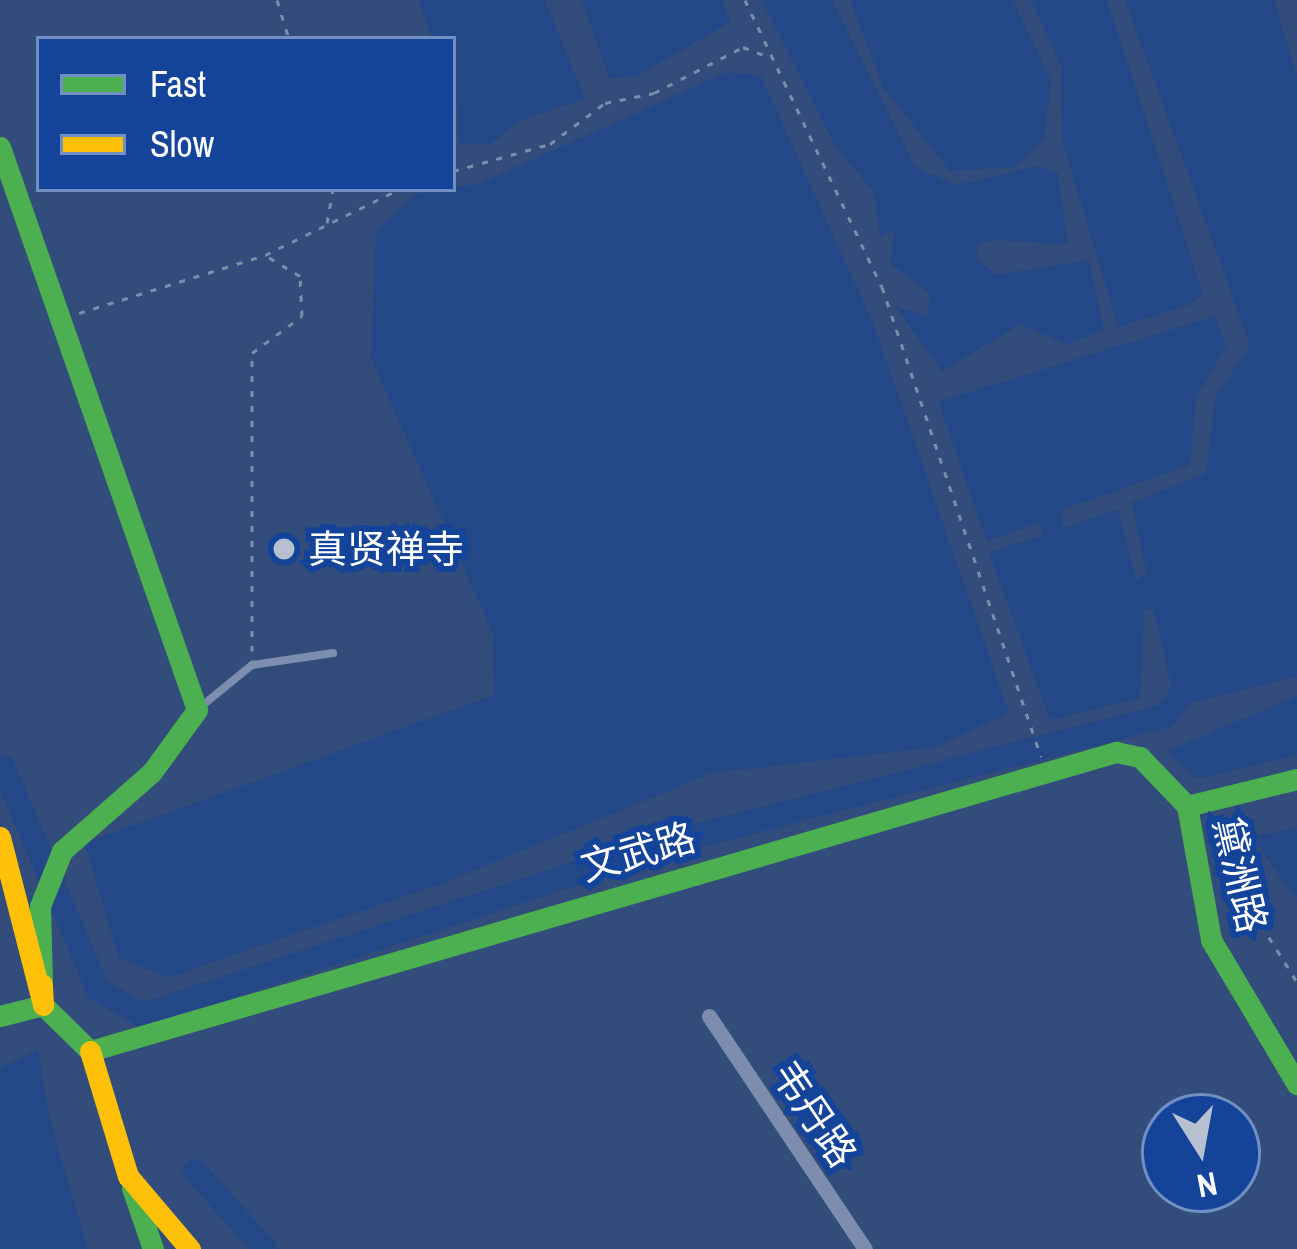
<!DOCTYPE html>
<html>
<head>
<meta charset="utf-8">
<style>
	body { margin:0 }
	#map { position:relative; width:1297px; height:1249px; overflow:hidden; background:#324c7b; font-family:"Archivo Narrow","Noto Sans SC",sans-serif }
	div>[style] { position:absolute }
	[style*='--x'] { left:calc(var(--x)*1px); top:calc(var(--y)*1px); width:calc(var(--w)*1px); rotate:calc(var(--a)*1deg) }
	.water>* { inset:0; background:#244887 }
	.river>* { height:24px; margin:-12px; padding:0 12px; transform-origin:12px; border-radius:12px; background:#244887 }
	.path>* { height:3px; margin-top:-1.5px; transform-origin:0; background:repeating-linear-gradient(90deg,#7c8dad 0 6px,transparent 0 15px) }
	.lane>* { height:8px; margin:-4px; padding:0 4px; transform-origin:4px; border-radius:4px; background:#7c8dad }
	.street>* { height:15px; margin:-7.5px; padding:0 7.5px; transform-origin:7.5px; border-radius:7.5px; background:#7c8dad }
	.fast>* { height:21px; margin:-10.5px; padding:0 10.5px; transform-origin:10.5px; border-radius:10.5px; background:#4caf50 }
	.slow>* { height:21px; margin:-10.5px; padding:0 10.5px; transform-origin:10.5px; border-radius:10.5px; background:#ffc107 }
	.dots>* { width:33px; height:33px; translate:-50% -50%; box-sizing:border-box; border:6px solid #13449a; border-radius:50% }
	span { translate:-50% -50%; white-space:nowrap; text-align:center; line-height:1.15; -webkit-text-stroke:12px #13449a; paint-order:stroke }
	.poi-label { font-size:39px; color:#fff }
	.left { translate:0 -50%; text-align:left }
	.street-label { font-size:39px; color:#fff }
	.legend { position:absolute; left:36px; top:36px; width:420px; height:156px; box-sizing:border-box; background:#13449a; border:3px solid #718fc2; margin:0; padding:15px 21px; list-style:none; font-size:36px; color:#fff }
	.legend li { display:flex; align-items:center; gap:24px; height:60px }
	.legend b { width:60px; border:3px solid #718fc2 }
	.north { position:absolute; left:1141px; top:1093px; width:120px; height:120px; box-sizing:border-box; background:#13449a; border:3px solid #718fc2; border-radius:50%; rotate:169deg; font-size:33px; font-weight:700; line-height:48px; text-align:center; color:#fff }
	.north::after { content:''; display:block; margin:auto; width:42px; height:54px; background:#b7c0d1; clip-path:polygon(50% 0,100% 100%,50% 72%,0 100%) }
</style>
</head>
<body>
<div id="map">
	<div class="water">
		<div style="clip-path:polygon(418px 0,545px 0,585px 99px,519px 121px,491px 144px,459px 144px,453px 39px,432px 39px)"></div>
		<div style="clip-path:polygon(582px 0,722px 0,730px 22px,637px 76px,609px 78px)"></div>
		<div style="clip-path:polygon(761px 0,832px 0,915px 167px,956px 185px,1039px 166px,1058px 173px,1068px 245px,996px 240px,978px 244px,976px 258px,996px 275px,1089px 260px,1104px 330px,1067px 345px,1021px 324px,942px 371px,895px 306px,927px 316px,931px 295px,891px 264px,894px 230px,880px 236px,874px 192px,836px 147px)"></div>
		<div style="clip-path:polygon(850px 0,1013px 0,1051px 81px,1044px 139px,1015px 167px,950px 171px,884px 89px)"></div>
		<div style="clip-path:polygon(1031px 0,1107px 0,1203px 294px,1189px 305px,1118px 327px,1062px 140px,1061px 66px)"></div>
		<div style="clip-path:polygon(1125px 0,1274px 0,1297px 76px,1297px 676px,1176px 706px,1153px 608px,1144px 611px,1140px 698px,1050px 720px,989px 552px,1044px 535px,1039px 523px,987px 541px,938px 402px,1215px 316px,1226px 346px,1196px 398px,1190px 465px,1061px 510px,1063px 528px,1118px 509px,1136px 580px,1147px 574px,1132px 503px,1206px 473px,1215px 398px,1250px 345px)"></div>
		<div style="clip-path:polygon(727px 72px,761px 76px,875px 328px,1009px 713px,936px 747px,712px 773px,443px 883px,167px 978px,119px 957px,84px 843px,494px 695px,493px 634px,371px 358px,376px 231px,416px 194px,481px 183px)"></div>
		<div style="clip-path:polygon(1297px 696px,1297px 755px,1196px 779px,1167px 751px)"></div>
		<div style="clip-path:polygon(1297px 828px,1297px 900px,1252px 837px)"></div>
		<div style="clip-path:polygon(38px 1050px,49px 1117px,88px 1249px,0 1249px,0 1068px)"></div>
	</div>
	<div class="river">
		<div style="--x:3;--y:767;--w:242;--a:66.9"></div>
		<div style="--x:98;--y:990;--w:51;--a:29.1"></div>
		<div style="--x:143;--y:1015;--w:552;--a:-18.14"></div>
		<div style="--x:668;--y:843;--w:514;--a:-14.31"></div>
		<div style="--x:1166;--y:716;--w:45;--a:-54.9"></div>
		<div style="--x:195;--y:1171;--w:105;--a:48.1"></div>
	</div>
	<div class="path">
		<div style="--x:277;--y:0;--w:41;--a:72.9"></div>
		<div style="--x:745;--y:0;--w:318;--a:64.5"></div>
		<div style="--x:882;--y:287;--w:496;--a:71.3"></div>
		<div style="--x:453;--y:171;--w:101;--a:-15.6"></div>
		<div style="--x:550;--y:144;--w:69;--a:-36.7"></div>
		<div style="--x:605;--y:103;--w:50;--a:-11.5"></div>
		<div style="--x:654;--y:93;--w:100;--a:-27.3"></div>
		<div style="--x:743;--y:47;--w:25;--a:21"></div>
		<div style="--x:327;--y:223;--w:35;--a:-80"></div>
		<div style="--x:79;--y:313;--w:195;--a:-17.3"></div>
		<div style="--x:265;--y:255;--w:150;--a:-26.1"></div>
		<div style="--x:252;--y:651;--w:298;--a:-90"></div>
		<div style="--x:252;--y:353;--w:62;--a:-36.5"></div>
		<div style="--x:302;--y:316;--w:40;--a:-92.9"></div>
		<div style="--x:300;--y:276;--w:41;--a:-149"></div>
		<div style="--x:1213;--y:848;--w:158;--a:57.9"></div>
	</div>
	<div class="lane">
		<div style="--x:198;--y:709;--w:70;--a:-39.2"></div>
		<div style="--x:252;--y:665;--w:82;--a:-8.4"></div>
	</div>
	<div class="street">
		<div style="--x:709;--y:1016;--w:280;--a:56.2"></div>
	</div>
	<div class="fast">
		<div style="--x:0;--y:147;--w:596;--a:70.71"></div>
		<div style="--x:197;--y:710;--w:77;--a:126"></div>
		<div style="--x:152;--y:772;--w:120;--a:138.7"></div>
		<div style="--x:62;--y:851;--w:59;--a:111.8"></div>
		<div style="--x:40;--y:906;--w:78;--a:88.5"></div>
		<div style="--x:1187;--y:806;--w:136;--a:79.8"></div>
		<div style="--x:1211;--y:940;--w:168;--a:59.2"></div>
		<div style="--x:0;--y:1016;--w:44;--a:-14.3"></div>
		<div style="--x:43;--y:1005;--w:66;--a:44.4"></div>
		<div style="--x:90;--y:1051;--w:1069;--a:-16.25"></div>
		<div style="--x:1116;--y:752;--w:25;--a:12"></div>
		<div style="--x:1140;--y:757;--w:68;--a:46.2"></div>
		<div style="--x:1187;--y:806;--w:113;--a:-13.8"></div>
		<div style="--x:132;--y:1188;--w:65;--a:71"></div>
	</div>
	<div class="slow">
		<div style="--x:0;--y:837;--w:173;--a:75.6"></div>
		<div style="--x:43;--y:1005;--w:21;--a:-93"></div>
		<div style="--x:90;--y:1051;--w:131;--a:73.1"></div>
		<div style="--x:128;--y:1176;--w:96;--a:49.7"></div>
	</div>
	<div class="dots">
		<div style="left:284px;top:549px;background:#b7c0d1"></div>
	</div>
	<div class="poi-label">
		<span class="left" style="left:308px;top:549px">真贤禅寺</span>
	</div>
	<div class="street-label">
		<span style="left:638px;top:852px;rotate:-16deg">文武路</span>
		<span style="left:1240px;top:875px;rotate:77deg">黛洲路</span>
		<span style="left:814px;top:1114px;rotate:56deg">韦丹路</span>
	</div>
	<ul class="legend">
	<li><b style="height:15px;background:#4caf50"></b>Fast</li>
	<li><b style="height:15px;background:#ffc107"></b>Slow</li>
	</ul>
	<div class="north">N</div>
</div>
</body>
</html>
